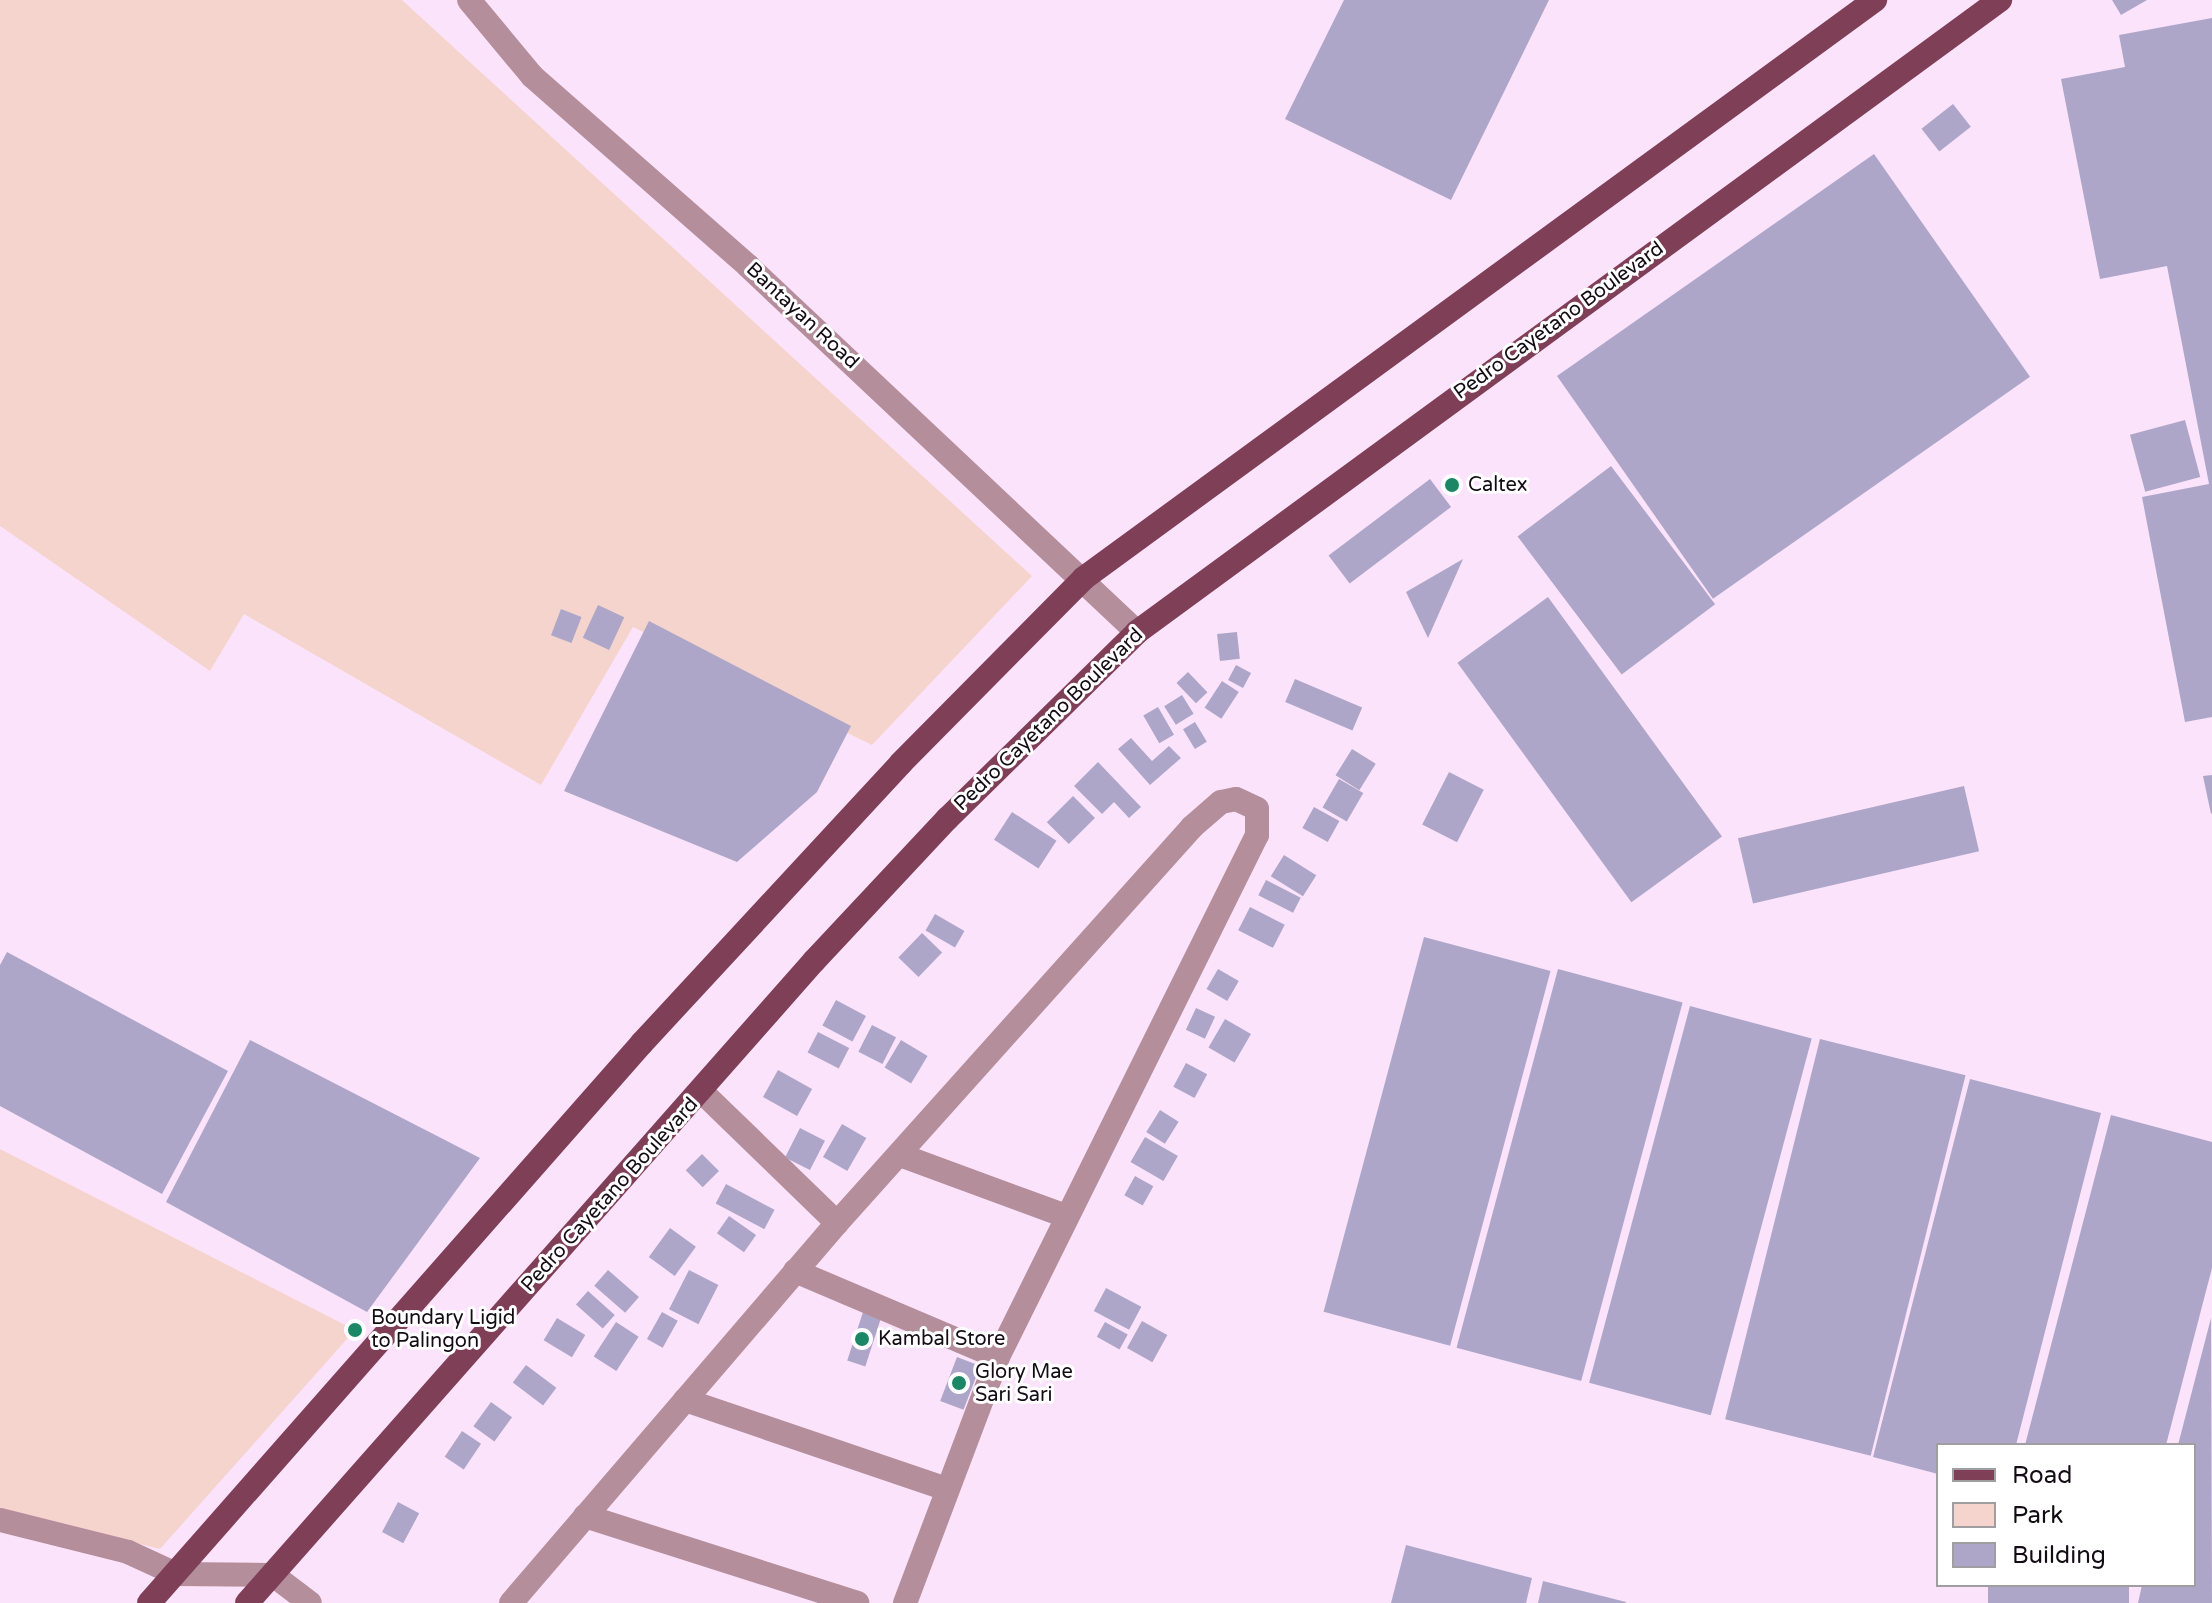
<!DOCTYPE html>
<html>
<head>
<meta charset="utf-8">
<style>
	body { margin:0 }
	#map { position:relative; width:2212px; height:1603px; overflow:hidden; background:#fce3fc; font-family:"Varela Round",sans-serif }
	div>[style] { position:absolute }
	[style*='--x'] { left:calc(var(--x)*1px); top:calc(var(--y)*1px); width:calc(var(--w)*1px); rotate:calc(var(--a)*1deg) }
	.green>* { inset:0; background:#f6d4ce }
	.building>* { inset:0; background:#ada6c8; transform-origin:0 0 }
	.minor>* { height:24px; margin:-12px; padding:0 12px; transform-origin:12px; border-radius:12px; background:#b48e9a }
	.major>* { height:24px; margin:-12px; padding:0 12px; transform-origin:12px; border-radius:12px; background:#7f3f57 }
	.dots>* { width:22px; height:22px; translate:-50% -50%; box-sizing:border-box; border:4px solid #fff; border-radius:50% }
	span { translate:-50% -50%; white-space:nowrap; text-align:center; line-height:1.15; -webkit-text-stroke:6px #fff; paint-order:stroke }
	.street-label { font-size:20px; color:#140c15 }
	.poi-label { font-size:20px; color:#140c15 }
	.left { translate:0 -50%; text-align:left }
	.legend { position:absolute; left:1936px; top:1443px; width:260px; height:144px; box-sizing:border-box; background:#fff; border:2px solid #a19ea1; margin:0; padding:10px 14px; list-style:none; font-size:24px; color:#140c15 }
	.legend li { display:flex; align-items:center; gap:16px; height:40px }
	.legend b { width:40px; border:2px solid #a19ea1 }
</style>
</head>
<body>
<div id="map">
	<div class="green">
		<div style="clip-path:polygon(0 0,402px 0,1032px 576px,872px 745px,633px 627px,541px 785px,244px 614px,210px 671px,0 526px)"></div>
		<div style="clip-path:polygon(0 1149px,355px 1330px,160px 1549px,0 1509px)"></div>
	</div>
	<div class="building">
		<div style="clip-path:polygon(1344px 0,1549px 0,1451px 200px,1285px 119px)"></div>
		<div style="clip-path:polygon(2112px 0,2147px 0,2121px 15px)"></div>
		<div style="clip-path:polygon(2212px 18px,2212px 717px,2185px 722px,2142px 497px,2209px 484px,2167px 266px,2100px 279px,2061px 79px,2125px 67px,2119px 35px)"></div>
		<div style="left:1953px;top:104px;width:29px;height:40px;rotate:52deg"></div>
		<div style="left:1874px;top:154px;width:272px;height:387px;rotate:55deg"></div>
		<div style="left:2185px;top:420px;width:59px;height:57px;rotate:75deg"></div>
		<div style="left:1611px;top:466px;width:173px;height:117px;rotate:53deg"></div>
		<div style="left:1430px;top:479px;width:35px;height:127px;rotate:53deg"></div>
		<div style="clip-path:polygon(1463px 559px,1428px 638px,1406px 592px)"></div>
		<div style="left:1548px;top:597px;width:296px;height:112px;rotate:54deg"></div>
		<div style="left:598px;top:605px;width:29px;height:36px;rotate:25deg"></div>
		<div style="left:561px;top:609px;width:22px;height:28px;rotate:21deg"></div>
		<div style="clip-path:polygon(649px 621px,851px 726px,817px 792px,737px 862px,564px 791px)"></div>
		<div style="left:1237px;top:632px;width:27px;height:20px;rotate:84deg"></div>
		<div style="left:1236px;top:665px;width:17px;height:17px;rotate:28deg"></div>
		<div style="left:1188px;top:672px;width:28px;height:16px;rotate:46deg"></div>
		<div style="left:1295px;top:679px;width:73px;height:25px;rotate:23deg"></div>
		<div style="left:1222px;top:681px;width:20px;height:32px;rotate:33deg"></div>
		<div style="left:1182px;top:695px;width:22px;height:21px;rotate:58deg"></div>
		<div style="left:1158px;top:707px;width:32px;height:17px;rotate:60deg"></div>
		<div style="left:1195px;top:722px;width:23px;height:14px;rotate:59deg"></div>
		<div style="clip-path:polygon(1131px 738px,1152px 761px,1169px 746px,1181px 758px,1150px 785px,1118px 749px)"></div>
		<div style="left:1352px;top:749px;width:28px;height:31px;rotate:32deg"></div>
		<div style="clip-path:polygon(1098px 762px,1141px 807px,1129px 818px,1114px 802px,1102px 814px,1074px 786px)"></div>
		<div style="left:1449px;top:772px;width:39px;height:59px;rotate:27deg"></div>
		<div style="clip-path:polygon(2212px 775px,2212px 813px,2211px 814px,2203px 776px)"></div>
		<div style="left:1339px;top:779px;width:28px;height:33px;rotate:30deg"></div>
		<div style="left:1964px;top:786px;width:67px;height:232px;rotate:77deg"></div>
		<div style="left:1073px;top:796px;width:31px;height:37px;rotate:45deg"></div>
		<div style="left:1314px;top:807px;width:29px;height:24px;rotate:29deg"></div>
		<div style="left:1012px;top:812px;width:53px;height:33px;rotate:33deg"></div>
		<div style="left:1284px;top:855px;width:38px;height:25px;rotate:32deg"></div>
		<div style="left:1266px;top:880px;width:39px;height:17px;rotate:27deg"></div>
		<div style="left:1250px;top:907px;width:39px;height:26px;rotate:27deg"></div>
		<div style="left:935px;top:914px;width:34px;height:19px;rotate:30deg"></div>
		<div style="left:922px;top:933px;width:28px;height:34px;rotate:44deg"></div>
		<div style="left:1424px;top:937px;width:131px;height:388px;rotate:15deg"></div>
		<div style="clip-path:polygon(7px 952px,228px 1071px,162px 1194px,0 1106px,0 965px)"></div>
		<div style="left:1218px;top:969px;width:24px;height:23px;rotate:30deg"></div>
		<div style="left:1558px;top:969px;width:129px;height:392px;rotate:15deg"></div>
		<div style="left:836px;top:1000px;width:34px;height:29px;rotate:28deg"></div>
		<div style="left:1690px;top:1006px;width:126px;height:390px;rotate:15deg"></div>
		<div style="left:1196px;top:1008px;width:21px;height:24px;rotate:25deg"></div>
		<div style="left:1225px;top:1019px;width:30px;height:33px;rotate:30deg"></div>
		<div style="left:872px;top:1025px;width:27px;height:30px;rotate:27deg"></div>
		<div style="left:818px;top:1032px;width:35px;height:23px;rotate:27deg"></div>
		<div style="left:1820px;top:1039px;width:150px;height:392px;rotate:14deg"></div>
		<div style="clip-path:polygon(250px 1040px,480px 1158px,367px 1312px,166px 1202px)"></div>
		<div style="left:901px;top:1040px;width:31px;height:32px;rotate:31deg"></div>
		<div style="left:1186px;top:1063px;width:24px;height:27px;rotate:28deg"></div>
		<div style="left:778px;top:1070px;width:39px;height:31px;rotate:29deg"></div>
		<div style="clip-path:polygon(1970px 1079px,2101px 1113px,2016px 1445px,1938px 1445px,1938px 1474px,1873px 1457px)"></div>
		<div style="left:1160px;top:1110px;width:22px;height:26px;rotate:32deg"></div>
		<div style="clip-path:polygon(2111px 1115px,2212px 1142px,2212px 1268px,2166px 1445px,2025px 1445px)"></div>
		<div style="left:842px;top:1124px;width:28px;height:38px;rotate:30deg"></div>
		<div style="left:800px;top:1128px;width:28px;height:33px;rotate:27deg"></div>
		<div style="left:1145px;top:1137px;width:38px;height:29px;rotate:30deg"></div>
		<div style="left:702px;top:1154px;width:24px;height:23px;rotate:45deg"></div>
		<div style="left:1135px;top:1176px;width:21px;height:22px;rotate:29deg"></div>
		<div style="left:726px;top:1184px;width:55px;height:22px;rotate:28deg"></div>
		<div style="left:729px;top:1216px;width:33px;height:21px;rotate:35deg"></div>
		<div style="left:670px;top:1228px;width:32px;height:36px;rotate:36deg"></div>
		<div style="left:608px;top:1270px;width:41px;height:21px;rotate:41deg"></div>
		<div style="left:689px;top:1270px;width:33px;height:44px;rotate:27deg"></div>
		<div style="left:1106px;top:1288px;width:40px;height:26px;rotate:28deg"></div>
		<div style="left:588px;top:1291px;width:36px;height:18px;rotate:42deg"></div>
		<div style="left:662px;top:1312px;width:18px;height:31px;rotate:29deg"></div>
		<div style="left:863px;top:1312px;width:19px;height:51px;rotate:18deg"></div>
		<div style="left:557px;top:1318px;width:33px;height:26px;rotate:31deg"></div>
		<div style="clip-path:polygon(2211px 1318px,2212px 1603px,2138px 1603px,2142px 1585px,2194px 1585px,2194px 1445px,2178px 1445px)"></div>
		<div style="left:1142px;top:1321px;width:29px;height:31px;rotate:29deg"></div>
		<div style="left:616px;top:1322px;width:27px;height:41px;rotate:33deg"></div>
		<div style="left:1105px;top:1322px;width:26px;height:17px;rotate:29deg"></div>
		<div style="left:957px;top:1357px;width:25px;height:47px;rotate:21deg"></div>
		<div style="left:526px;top:1365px;width:38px;height:22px;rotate:37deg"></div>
		<div style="left:491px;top:1402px;width:26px;height:30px;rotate:36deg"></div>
		<div style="left:462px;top:1431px;width:23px;height:31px;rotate:34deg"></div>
		<div style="left:398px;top:1502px;width:24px;height:34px;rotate:28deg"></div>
		<div style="clip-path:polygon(1406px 1545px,1532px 1578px,1526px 1603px,1391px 1603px)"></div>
		<div style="clip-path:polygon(1543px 1581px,1626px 1602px,1626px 1603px,1538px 1603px)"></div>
		<div style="left:1988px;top:1585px;width:141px;height:18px"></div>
	</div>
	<div class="minor">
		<div style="--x:469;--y:0;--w:99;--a:50.3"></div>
		<div style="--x:532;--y:76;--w:288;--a:41.3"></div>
		<div style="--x:748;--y:266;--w:534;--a:43.26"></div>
		<div style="--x:702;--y:1092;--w:188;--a:44.1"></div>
		<div style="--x:900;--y:1155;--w:177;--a:20.2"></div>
		<div style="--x:795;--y:1271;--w:220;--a:23"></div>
		<div style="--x:685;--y:1400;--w:276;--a:18.8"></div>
		<div style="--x:585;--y:1516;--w:286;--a:17.7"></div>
		<div style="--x:0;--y:1520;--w:132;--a:14"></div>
		<div style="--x:128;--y:1552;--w:53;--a:24.6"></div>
		<div style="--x:176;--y:1574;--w:97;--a:0.6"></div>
		<div style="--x:273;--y:1575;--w:46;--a:37.1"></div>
		<div style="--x:511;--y:1603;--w:501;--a:-49.37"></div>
		<div style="--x:837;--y:1223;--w:532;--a:-48.12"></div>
		<div style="--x:1192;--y:827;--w:38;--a:-41"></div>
		<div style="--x:1221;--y:802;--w:15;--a:-11"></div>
		<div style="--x:1236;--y:799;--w:23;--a:25"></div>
		<div style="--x:1257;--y:809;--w:26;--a:90"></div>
		<div style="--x:1257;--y:835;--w:583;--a:116.39"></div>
		<div style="--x:998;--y:1357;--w:263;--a:110.7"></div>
	</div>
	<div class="major">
		<div style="--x:149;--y:1603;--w:746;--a:-48.64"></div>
		<div style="--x:642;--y:1043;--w:381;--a:-47.2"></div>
		<div style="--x:901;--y:763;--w:260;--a:-45.3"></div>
		<div style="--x:1084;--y:578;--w:980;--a:-36.16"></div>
		<div style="--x:247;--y:1603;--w:857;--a:-48.55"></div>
		<div style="--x:814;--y:961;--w:195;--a:-46.9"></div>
		<div style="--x:947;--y:819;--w:267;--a:-44.5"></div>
		<div style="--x:1137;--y:632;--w:1070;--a:-36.22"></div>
	</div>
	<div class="dots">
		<div style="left:1452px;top:485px;background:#1b8764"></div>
		<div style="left:355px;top:1330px;background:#1b8764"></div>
		<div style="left:862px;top:1339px;background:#1b8764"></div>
		<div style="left:959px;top:1383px;background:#1b8764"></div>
	</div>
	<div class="street-label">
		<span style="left:802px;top:316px;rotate:43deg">Bantayan Road</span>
		<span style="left:1559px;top:321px;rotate:-36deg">Pedro Cayetano Boulevard</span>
		<span style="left:1049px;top:720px;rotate:-44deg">Pedro Cayetano Boulevard</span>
		<span style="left:610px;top:1195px;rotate:-48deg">Pedro Cayetano Boulevard</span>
	</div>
	<div class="poi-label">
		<span class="left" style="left:1468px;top:485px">Caltex</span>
		<span class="left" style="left:371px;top:1330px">Boundary Ligid<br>to Palingon</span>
		<span class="left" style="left:878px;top:1339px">Kambal Store</span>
		<span class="left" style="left:975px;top:1384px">Glory Mae<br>Sari Sari</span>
	</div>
	<ul class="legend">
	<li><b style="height:10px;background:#7f3f57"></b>Road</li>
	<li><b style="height:22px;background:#f6d4ce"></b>Park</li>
	<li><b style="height:22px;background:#ada6c8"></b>Building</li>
	</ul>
</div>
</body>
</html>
